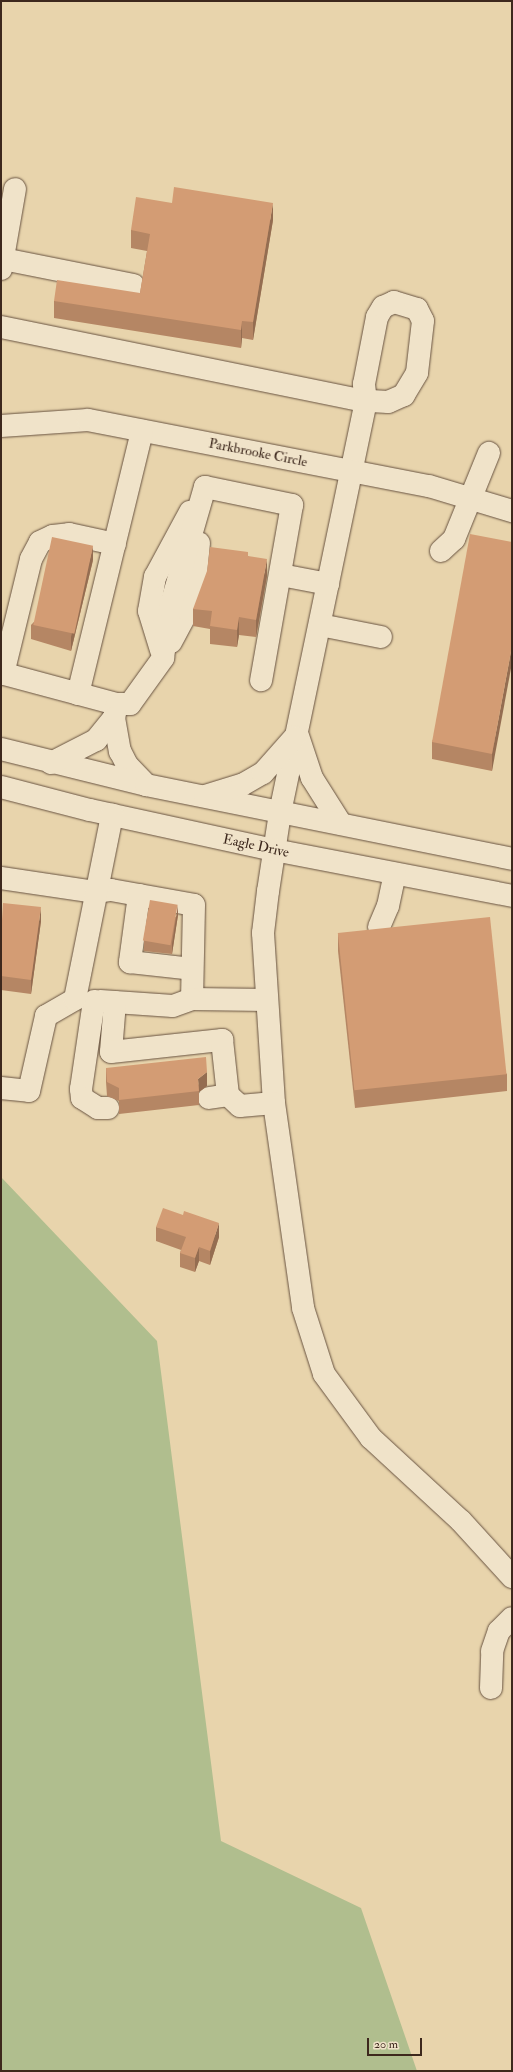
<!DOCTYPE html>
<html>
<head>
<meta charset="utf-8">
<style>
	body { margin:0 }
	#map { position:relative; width:513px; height:2072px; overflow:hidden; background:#e8d4ac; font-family:"IM FELL Double Pica",serif }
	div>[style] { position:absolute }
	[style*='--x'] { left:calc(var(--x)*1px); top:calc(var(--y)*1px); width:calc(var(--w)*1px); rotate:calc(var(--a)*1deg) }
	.green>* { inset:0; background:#b0be8e }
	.roads { filter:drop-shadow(0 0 1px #685341) drop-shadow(0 0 1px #685341) }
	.minor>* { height:22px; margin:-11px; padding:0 11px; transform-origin:11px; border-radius:11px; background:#f0e3c9 }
	.wall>* { inset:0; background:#b58664 }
	.shaded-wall>* { inset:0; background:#946d51 }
	.building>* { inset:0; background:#d39c74; transform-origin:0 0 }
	span { translate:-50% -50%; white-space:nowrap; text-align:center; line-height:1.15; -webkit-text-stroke:3.5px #f0e3c9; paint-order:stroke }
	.street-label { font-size:14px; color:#3d281d }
	.frame { position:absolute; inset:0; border:2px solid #3d281d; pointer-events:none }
	.scale { position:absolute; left:367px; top:2038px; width:55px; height:18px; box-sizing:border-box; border:2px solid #3d281d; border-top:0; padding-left:5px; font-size:12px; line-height:14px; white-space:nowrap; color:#3d281d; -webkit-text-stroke:3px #f0e3c9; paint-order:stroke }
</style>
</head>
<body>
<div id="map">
	<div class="green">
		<div style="clip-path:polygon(1px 1177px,157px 1341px,221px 1841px,361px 1908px,417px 2071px,1px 2071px)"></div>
	</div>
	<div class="roads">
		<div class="minor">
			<div style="--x:3;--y:259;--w:133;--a:11.3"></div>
			<div style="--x:1;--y:269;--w:81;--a:-80.1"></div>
			<div style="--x:394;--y:302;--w:24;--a:17"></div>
			<div style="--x:417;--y:309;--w:13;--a:63"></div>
			<div style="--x:423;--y:321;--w:52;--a:96.6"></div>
			<div style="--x:417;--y:373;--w:26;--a:121"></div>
			<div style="--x:404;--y:395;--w:17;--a:156"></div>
			<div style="--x:388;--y:402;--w:22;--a:-177"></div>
			<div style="--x:366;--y:401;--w:17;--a:-97"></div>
			<div style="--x:364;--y:384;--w:68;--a:-79"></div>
			<div style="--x:377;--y:317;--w:12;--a:-59"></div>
			<div style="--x:383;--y:307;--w:12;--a:-24"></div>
			<div style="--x:1;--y:327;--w:372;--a:11.5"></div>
			<div style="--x:366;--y:401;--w:421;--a:101.8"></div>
			<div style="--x:280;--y:813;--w:79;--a:98.7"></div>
			<div style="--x:268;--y:891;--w:42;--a:96.8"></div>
			<div style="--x:263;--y:933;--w:170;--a:86.3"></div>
			<div style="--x:274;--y:1103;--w:207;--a:81.9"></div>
			<div style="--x:303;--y:1308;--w:69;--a:72.3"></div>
			<div style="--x:324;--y:1374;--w:79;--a:53.7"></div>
			<div style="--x:371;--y:1438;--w:122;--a:42.7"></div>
			<div style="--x:461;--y:1521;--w:76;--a:47.7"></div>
			<div style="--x:1;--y:426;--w:87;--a:-3.9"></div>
			<div style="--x:88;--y:420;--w:347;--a:11"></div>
			<div style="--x:429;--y:486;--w:87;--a:16.8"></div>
			<div style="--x:441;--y:551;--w:18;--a:-43"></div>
			<div style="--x:454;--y:539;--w:93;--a:-67.9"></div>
			<div style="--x:281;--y:575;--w:48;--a:10.8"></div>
			<div style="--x:320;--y:625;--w:62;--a:11.1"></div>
			<div style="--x:171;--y:642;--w:36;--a:-62"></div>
			<div style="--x:188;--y:610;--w:26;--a:-74"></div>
			<div style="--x:195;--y:585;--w:42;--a:-84.6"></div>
			<div style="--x:161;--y:650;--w:41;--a:-107.1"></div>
			<div style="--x:149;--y:611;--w:35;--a:-80"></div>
			<div style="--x:155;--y:577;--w:74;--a:-61.7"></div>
			<div style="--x:1;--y:673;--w:120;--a:15"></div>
			<div style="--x:117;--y:704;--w:13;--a:0"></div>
			<div style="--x:130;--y:704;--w:57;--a:-54.3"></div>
			<div style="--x:163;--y:658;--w:50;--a:-82"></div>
			<div style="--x:170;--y:608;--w:126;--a:-73.9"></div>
			<div style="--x:205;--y:487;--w:89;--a:11.7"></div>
			<div style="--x:292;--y:505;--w:178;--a:100"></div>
			<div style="--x:3;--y:674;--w:118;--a:-76.3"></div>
			<div style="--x:31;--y:559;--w:19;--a:-62"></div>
			<div style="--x:40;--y:542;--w:14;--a:-25"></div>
			<div style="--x:53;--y:536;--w:16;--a:-7"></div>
			<div style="--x:69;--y:534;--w:47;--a:12.3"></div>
			<div style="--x:78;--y:694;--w:271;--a:-76.3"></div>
			<div style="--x:117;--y:704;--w:14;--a:102"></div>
			<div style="--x:114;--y:718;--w:34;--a:80"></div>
			<div style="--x:120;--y:751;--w:16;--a:63"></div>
			<div style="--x:127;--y:765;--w:28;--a:46"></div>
			<div style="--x:298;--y:736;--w:44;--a:71.6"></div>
			<div style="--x:312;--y:778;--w:54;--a:57.8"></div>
			<div style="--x:1;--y:749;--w:149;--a:13.9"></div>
			<div style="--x:146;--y:785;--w:373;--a:11.4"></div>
			<div style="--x:51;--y:763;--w:51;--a:-27.1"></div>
			<div style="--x:96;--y:740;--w:28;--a:-51"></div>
			<div style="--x:1;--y:787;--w:92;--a:14.5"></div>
			<div style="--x:90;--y:810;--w:188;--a:12.3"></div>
			<div style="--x:274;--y:850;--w:242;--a:10.9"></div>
			<div style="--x:205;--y:796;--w:39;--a:-17"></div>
			<div style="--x:242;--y:785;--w:24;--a:-30"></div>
			<div style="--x:263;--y:773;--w:48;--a:-48.4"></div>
			<div style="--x:1;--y:878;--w:96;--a:8.4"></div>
			<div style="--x:96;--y:892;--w:15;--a:-8"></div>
			<div style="--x:111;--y:890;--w:84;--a:10.2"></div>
			<div style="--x:194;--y:905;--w:94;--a:91.2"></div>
			<div style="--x:192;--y:999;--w:75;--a:0.8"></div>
			<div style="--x:139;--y:895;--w:68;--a:97.7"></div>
			<div style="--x:130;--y:962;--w:62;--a:6.4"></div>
			<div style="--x:379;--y:927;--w:23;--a:-67"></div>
			<div style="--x:388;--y:906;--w:33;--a:-78"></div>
			<div style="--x:94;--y:1001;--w:89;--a:98.4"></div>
			<div style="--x:81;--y:1089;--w:9;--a:84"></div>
			<div style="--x:82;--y:1098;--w:19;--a:32"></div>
			<div style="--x:98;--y:1108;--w:10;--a:0"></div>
			<div style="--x:100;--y:1001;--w:73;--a:3.9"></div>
			<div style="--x:173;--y:1006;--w:20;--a:-20"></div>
			<div style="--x:115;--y:1002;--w:50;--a:94.6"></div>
			<div style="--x:111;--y:1052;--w:112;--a:-6.2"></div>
			<div style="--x:222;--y:1040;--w:55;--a:83.8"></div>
			<div style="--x:228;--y:1095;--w:16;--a:43"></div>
			<div style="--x:240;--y:1106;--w:34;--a:-5"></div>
			<div style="--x:1;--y:1088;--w:28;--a:6"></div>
			<div style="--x:29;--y:1091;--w:77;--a:-77.2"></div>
			<div style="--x:46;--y:1016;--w:34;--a:-30"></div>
			<div style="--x:75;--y:999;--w:188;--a:-78.6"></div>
			<div style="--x:209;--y:1098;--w:19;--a:-9"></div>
			<div style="--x:491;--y:1688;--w:37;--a:-88"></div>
			<div style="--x:492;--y:1651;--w:21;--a:-71"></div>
			<div style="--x:499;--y:1631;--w:18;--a:-45"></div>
		</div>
	</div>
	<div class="wall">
		<div style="clip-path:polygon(273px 220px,253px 340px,242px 338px,241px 348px,54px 318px,54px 301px,140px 293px,147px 251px,131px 248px,131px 230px)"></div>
		<div style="clip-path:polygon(512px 542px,492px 771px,432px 759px,432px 742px)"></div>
		<div style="clip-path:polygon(248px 556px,267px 576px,256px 637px,239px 635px,237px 647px,210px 644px,210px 629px,193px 626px,193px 609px)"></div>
		<div style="clip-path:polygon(93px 560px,71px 651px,31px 639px,31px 625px)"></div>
		<div style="clip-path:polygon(178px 915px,172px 954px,144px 951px,144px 941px)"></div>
		<div style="clip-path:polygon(1px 920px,41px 921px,31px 994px,1px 990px)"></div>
		<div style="clip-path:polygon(338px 934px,507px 1074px,507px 1091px,355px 1108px,338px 951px)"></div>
		<div style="clip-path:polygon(106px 1068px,207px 1086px,199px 1092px,199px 1105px,119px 1114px,119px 1101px,107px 1096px,106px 1082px)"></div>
		<div style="clip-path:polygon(156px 1227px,219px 1237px,210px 1265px,199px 1261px,195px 1272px,180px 1267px,180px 1253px,181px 1250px,156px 1241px)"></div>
	</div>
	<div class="shaded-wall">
		<div style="clip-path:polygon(273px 203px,273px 220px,253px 340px,253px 322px)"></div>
		<div style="clip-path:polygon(242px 321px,242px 338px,241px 348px,241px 330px)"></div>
		<div style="clip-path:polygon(93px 546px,93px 560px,71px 651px,71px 637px)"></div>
		<div style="clip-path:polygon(267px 559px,267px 576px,256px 637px,256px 620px)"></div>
		<div style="clip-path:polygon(239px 617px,239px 635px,237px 647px,237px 630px)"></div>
		<div style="clip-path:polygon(512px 646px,512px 663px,492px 771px,492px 754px)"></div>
		<div style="clip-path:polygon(178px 905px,178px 915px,172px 954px,172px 944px)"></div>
		<div style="clip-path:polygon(41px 907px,41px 921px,31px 994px,31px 980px)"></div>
		<div style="clip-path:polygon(207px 1072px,207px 1086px,199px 1092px,198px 1079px)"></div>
		<div style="clip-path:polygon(219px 1223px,219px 1237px,210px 1265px,210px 1251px)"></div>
		<div style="clip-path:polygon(199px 1247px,199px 1261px,195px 1272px,195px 1258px)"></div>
	</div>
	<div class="building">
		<div style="clip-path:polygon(174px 187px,273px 203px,253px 322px,242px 321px,241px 330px,54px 301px,57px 280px,140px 293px,150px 234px,131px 230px,136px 197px,172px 203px)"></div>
		<div style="clip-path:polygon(470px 534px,512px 542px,512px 646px,492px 754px,432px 742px)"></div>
		<div style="left:52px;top:537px;width:42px;height:90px;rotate:12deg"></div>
		<div style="clip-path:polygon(210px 547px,248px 552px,248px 556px,267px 559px,256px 620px,239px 617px,237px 630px,210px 626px,212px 611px,193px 609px,207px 571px)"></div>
		<div style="left:150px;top:900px;width:28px;height:41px;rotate:10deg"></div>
		<div style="clip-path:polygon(3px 903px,41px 907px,31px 980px,1px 976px,1px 920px,2px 920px)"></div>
		<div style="left:490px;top:917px;width:158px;height:153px;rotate:84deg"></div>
		<div style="clip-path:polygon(206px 1057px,207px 1072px,198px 1079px,199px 1091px,119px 1100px,119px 1088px,107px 1082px,106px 1068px)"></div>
		<div style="clip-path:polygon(163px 1208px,183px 1215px,184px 1211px,219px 1223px,210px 1251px,199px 1247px,195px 1258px,180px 1253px,186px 1237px,156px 1227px)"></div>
	</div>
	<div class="street-label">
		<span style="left:258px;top:453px;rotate:11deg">Parkbrooke Circle</span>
		<span style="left:256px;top:846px;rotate:12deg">Eagle Drive</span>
	</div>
	<div class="frame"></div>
	<div class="scale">20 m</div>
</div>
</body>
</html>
